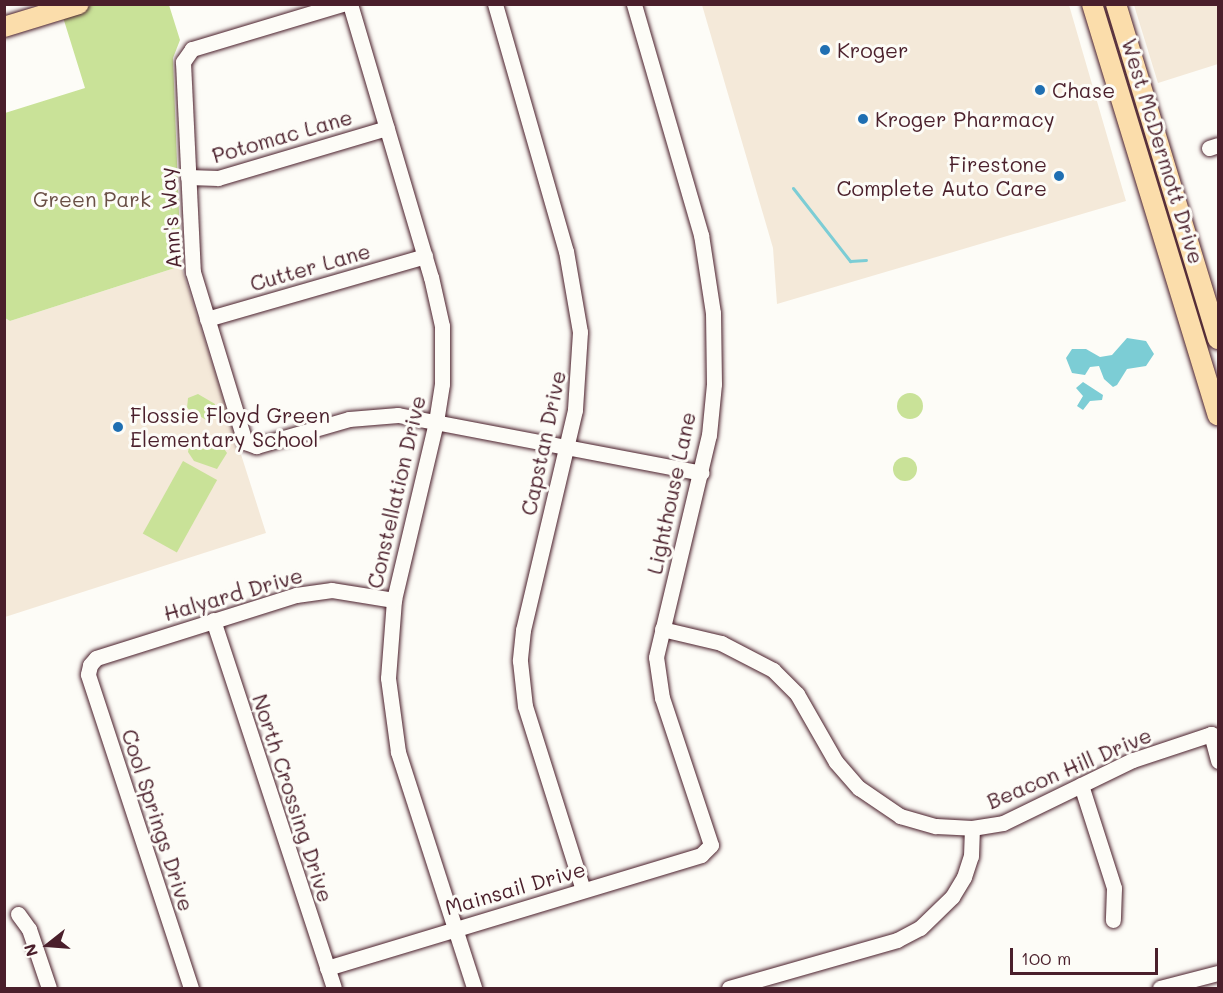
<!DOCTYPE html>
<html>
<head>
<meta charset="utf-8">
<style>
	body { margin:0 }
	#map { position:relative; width:1223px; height:993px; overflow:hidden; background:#fdfcf7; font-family:Mali,sans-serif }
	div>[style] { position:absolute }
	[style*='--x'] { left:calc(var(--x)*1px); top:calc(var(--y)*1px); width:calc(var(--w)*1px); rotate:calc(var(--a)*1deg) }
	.built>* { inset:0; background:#f4e9d9 }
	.green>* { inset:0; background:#c9e298; transform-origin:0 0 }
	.round { border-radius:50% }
	.water>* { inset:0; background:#7ccdd5 }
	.stream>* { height:3px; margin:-1.5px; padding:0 1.5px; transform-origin:1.5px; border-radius:1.5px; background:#7ccdd5 }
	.roads { filter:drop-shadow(0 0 2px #4a1f2b) drop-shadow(0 0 2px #4a1f2b) }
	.minor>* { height:15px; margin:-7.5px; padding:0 7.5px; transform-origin:7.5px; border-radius:7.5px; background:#fdfcf7 }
	.major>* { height:20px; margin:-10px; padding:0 10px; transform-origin:10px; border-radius:10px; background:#fbddab }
	.dots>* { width:16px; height:16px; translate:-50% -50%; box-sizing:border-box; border:3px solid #fdfcf7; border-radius:50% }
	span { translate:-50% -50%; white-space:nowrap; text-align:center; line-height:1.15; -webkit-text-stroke:6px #fdfcf7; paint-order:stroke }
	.poi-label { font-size:21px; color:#4a1f2b }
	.left { translate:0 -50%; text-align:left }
	.right { translate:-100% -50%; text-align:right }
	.street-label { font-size:21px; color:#4a1f2b }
	.park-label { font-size:21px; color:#6a5046 }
	.frame { position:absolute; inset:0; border:6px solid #4a1f2b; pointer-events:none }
	.north { position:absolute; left:18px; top:915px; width:60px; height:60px; -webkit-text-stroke:4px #fdfcf7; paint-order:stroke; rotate:253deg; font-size:16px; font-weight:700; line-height:24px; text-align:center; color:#4a1f2b }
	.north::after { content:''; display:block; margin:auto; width:21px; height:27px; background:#4a1f2b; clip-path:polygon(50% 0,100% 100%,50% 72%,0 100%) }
	.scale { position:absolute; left:1010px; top:948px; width:148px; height:27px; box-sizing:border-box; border:3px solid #4a1f2b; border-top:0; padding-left:8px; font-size:18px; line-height:21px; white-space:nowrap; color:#4a1f2b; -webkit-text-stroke:4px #fdfcf7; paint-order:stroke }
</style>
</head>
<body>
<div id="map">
	<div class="built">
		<div style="clip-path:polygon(702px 5px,1069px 5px,1126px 201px,777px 304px,773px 248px)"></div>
		<div style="clip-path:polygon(1134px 5px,1218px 5px,1218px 64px,1158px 83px)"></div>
		<div style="clip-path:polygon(181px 266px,266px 533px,5px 617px,5px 318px,10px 321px)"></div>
	</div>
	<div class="green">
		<div style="clip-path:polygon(94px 5px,169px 5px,180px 40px,173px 58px,181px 266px,10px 321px,5px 318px,5px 113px,85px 88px,62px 14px)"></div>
		<div class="round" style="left:897px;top:393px;width:26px;height:26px"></div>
		<div style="clip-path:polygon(198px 394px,215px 404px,214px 415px,206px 420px,187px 408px,188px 398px)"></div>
		<div style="clip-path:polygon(208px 439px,220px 443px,227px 453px,217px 469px,194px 461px,188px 452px,189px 447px)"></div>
		<div class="round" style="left:893px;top:457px;width:24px;height:24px"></div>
		<div style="left:183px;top:461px;width:39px;height:83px;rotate:29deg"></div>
	</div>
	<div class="water">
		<div style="clip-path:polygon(1127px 338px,1146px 341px,1154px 354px,1146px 366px,1127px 369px,1117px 385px,1113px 387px,1104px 379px,1099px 366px,1090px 367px,1085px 375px,1072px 373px,1066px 358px,1072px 349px,1086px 349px,1100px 357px,1112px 355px)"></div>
		<div style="clip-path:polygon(1083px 382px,1103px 395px,1102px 400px,1090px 401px,1083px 410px,1077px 406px,1083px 396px,1076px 388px)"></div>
	</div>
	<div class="stream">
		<div style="--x:793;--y:188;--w:93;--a:52"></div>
		<div style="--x:850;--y:261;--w:16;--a:-4"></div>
	</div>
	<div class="roads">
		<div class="minor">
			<div style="--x:342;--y:4;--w:157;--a:163.3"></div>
			<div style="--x:192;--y:49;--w:16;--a:125"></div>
			<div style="--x:183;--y:62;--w:210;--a:87.3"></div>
			<div style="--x:193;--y:272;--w:178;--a:73"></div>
			<div style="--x:245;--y:442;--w:12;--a:20"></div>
			<div style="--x:256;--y:446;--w:97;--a:-16.2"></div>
			<div style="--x:349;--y:419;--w:49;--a:-4.7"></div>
			<div style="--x:398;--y:415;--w:309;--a:10.8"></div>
			<div style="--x:350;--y:4;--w:285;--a:73.5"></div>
			<div style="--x:431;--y:277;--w:50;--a:77.3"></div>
			<div style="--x:442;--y:326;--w:58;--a:90"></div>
			<div style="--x:442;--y:384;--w:38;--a:99"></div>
			<div style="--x:436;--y:422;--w:183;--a:103.3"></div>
			<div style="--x:394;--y:600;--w:78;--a:94.4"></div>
			<div style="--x:388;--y:678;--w:75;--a:82.3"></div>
			<div style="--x:398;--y:752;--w:248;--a:72.1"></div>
			<div style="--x:495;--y:4;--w:257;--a:74"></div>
			<div style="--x:566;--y:251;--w:82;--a:80.2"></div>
			<div style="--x:580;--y:332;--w:78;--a:93.7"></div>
			<div style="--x:575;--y:410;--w:226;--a:103.3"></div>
			<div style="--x:523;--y:630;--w:31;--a:96"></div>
			<div style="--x:520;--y:661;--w:45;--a:83.7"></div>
			<div style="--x:525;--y:706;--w:193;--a:72.5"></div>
			<div style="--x:1209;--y:148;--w:9;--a:-18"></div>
			<div style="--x:188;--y:177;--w:30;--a:2"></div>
			<div style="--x:218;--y:178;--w:176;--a:-16.5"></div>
			<div style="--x:207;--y:319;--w:227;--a:-16.1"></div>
			<div style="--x:213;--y:620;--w:387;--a:71.8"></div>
			<div style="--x:662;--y:629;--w:61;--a:13.3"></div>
			<div style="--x:721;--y:643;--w:59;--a:27.4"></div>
			<div style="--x:773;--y:670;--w:34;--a:45"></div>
			<div style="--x:797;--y:694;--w:78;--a:60.2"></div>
			<div style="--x:836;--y:762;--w:35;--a:49"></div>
			<div style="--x:859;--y:788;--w:50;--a:34.3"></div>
			<div style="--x:900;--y:816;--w:37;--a:16"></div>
			<div style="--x:936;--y:826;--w:36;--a:3"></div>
			<div style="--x:972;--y:828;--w:31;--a:-9"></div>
			<div style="--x:1003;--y:823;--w:144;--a:-25.9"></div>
			<div style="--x:1133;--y:760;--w:82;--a:-18.4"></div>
			<div style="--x:1211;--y:734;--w:8;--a:23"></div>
			<div style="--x:1211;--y:734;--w:28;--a:75"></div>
			<div style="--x:1081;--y:785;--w:108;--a:72.2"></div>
			<div style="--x:1114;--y:888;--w:32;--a:92"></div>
			<div style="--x:18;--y:914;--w:19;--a:54"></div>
			<div style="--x:29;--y:929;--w:62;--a:71.3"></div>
			<div style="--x:327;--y:968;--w:391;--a:-16.8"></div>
			<div style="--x:701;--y:855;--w:14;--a:-45"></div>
			<div style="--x:711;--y:845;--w:155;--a:-108.4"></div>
			<div style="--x:662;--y:698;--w:41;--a:-98.3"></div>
			<div style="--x:656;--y:657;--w:228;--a:-76.6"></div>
			<div style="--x:709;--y:435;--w:51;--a:-84.4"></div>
			<div style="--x:714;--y:384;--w:71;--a:-90.8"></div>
			<div style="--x:713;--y:313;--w:79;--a:-98.7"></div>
			<div style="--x:701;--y:235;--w:241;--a:-106.2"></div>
			<div style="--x:191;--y:988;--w:330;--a:-108.2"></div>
			<div style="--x:88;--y:674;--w:9;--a:-77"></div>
			<div style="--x:90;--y:665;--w:9;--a:-49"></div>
			<div style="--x:96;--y:658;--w:210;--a:-17.5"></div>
			<div style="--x:296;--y:595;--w:36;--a:-8"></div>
			<div style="--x:332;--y:590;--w:63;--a:9.2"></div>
			<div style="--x:729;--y:988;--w:175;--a:-15.9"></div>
			<div style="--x:897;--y:940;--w:26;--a:-28"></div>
			<div style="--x:920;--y:928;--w:45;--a:-44.1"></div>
			<div style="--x:952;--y:897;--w:23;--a:-59"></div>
			<div style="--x:964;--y:877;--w:22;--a:-72"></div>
			<div style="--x:971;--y:856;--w:28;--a:-88"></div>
			<div style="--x:1160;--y:988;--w:60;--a:-14.5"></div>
		</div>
		<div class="major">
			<div style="--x:1092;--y:4;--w:430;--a:73"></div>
			<div style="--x:1116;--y:4;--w:350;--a:73.1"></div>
			<div style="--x:4;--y:27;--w:78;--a:-17"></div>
		</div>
	</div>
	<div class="dots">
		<div style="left:825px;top:50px;background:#1f6fb2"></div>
		<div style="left:1040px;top:90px;background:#1f6fb2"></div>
		<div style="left:863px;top:119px;background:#1f6fb2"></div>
		<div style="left:1059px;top:176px;background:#1f6fb2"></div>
		<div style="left:118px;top:427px;background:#1f6fb2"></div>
	</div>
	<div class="poi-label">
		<span class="left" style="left:837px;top:50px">Kroger</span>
		<span class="left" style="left:1052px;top:90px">Chase</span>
		<span class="left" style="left:875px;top:119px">Kroger Pharmacy</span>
		<span class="right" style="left:1047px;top:176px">Firestone<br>Complete Auto Care</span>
		<span class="left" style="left:130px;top:427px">Flossie Floyd Green<br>Elementary School</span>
	</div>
	<div class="street-label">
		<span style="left:282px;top:136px;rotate:-16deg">Potomac Lane</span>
		<span style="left:1163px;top:151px;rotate:73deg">West McDermott Drive</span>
		<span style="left:170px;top:218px;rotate:-94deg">Ann's Way</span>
		<span style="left:310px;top:267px;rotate:-16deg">Cutter Lane</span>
		<span style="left:543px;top:443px;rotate:-78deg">Capstan Drive</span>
		<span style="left:396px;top:492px;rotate:-77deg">Constellation Drive</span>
		<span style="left:671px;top:493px;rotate:-78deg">Lighthouse Lane</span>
		<span style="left:233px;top:594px;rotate:-16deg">Halyard Drive</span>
		<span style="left:1069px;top:768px;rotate:-23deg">Beacon Hill Drive</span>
		<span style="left:293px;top:798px;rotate:72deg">North Crossing Drive</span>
		<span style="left:158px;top:820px;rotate:72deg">Cool Springs Drive</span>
		<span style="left:515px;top:888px;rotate:-16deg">Mainsail Drive</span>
	</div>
	<div class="park-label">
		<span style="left:92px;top:199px">Green Park</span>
	</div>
	<div class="frame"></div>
	<div class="north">N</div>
	<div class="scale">100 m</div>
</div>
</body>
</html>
